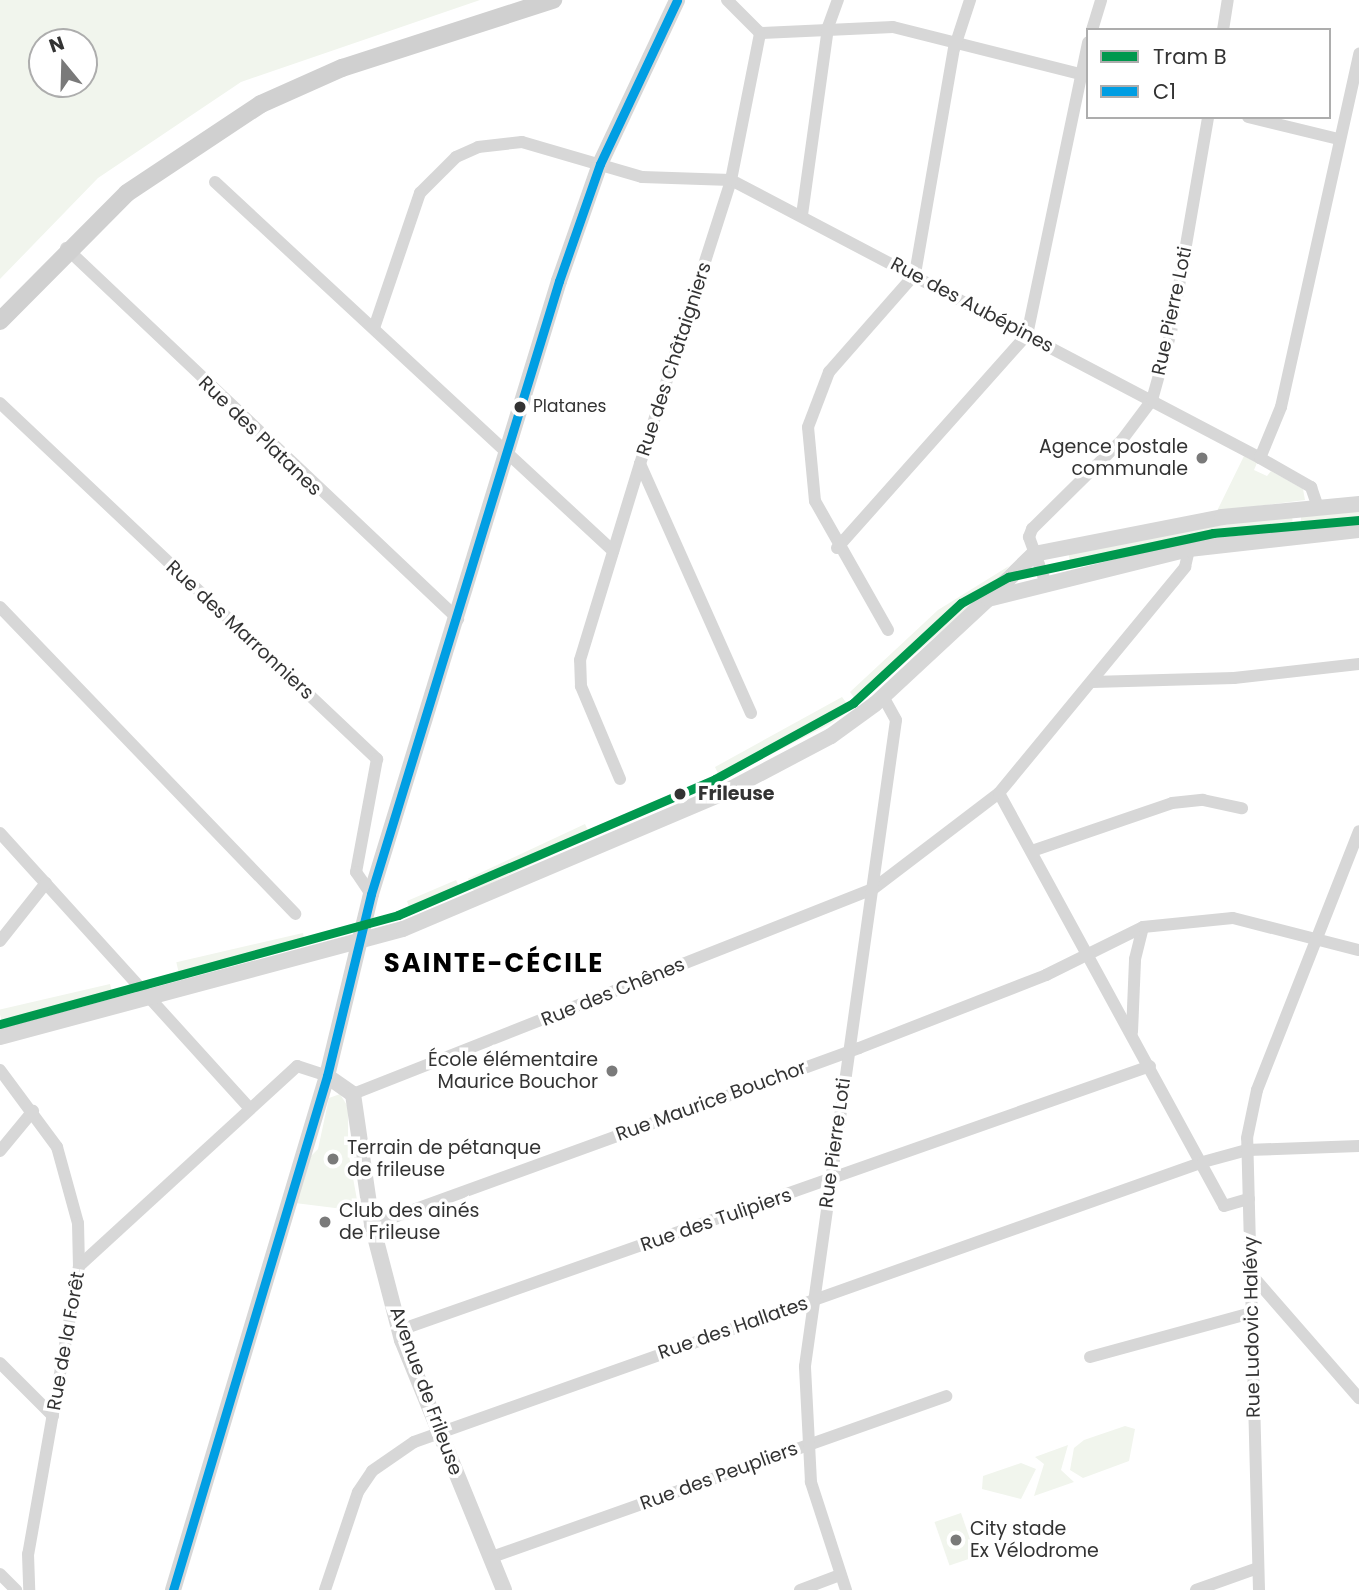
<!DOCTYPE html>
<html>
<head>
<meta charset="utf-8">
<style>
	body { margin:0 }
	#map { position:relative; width:1359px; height:1590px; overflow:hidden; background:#fff; font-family:Poppins,sans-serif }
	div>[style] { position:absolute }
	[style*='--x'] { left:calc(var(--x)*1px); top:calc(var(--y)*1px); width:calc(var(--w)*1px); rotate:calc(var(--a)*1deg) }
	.green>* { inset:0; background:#f1f5ed; transform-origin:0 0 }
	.minor>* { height:12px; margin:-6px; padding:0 6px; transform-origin:6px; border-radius:6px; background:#d7d7d7 }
	.tertiary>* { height:16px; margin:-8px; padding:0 8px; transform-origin:8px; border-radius:8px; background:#d7d7d7 }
	.secondary>* { height:18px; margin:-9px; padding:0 9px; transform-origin:9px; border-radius:9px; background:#d0d0d0 }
	.bus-1>* { height:9px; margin:-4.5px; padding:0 4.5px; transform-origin:4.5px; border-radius:4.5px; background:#009ee3 }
	.tram-1>* { height:9px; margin:-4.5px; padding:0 4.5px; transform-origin:4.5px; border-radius:4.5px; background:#00984e }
	.dots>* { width:19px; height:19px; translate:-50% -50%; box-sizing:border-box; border:4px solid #fff; border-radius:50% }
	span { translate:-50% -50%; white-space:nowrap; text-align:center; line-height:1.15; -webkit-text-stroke:7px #fff; paint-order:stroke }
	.bus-label { font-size:17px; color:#333 }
	.left { translate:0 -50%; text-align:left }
	.street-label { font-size:19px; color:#333 }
	.poi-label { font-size:19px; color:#333 }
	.right { translate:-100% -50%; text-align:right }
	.stop-label { font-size:19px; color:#333; font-weight:700 }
	.district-label { font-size:26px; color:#000; font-weight:700; letter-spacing:2px }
	.legend { position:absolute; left:1086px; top:28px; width:245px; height:91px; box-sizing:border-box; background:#fff; border:2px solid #adadad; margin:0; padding:9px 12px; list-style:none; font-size:21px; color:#333 }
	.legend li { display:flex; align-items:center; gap:14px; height:35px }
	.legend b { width:35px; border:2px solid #adadad }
	.north { position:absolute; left:28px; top:28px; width:70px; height:70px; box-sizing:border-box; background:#fff; border:2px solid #adadad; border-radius:50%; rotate:341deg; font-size:19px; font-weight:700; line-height:28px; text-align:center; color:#333 }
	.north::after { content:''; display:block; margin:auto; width:24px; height:32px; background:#7a7a7a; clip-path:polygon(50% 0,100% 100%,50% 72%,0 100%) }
</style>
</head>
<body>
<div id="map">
	<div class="green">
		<div style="clip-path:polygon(evenodd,0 0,480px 0,241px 82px,98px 178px,0 279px,0 0,42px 42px,84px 42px,84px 84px,42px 84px,42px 42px)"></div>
		<div style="clip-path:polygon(1244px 456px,1257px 463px,1254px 470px,1267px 476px,1271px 471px,1303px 489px,1305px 500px,1217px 511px)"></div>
		<div style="left:1359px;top:509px;width:14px;height:58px;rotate:90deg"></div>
		<div style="clip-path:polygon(1292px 513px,1293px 528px,1202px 538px,1071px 565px,1068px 552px)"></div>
		<div style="clip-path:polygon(1009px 566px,988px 591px,858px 703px,850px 692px,938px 610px)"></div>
		<div style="clip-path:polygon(842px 697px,851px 709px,832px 723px,721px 780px,715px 767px)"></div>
		<div style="left:585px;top:824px;width:14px;height:129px;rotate:65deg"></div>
		<div style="clip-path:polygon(456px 880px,462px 893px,411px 913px,407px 901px)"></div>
		<div style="left:303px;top:933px;width:13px;height:130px;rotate:77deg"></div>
		<div style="left:110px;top:984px;width:13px;height:114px;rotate:77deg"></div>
		<div style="clip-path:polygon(340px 1094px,348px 1107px,348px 1150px,359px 1211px,295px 1203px,305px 1162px,318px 1149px,329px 1098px)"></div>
		<div style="clip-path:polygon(1125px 1426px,1135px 1429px,1129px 1461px,1083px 1478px,1070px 1470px,1074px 1448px,1084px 1440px)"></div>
		<div style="clip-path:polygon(1068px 1445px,1061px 1470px,1074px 1482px,1034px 1496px,1044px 1464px,1035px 1457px)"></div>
		<div style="clip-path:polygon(1021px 1463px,1036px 1469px,1021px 1499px,982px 1489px,983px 1476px)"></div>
		<div style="left:961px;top:1513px;width:46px;height:28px;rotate:71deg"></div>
	</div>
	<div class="minor">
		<div style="--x:727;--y:0;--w:47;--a:45"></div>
		<div style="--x:1092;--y:30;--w:31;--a:-73"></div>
		<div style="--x:1223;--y:30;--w:30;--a:-81"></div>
		<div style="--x:760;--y:33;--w:133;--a:-2.6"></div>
		<div style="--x:893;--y:27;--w:201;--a:14.1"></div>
		<div style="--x:1248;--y:117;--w:93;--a:13.7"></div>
		<div style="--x:215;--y:182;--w:543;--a:42.83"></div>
		<div style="--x:802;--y:215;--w:190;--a:-82.1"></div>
		<div style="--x:828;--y:27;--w:29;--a:-70"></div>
		<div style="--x:66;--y:248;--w:540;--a:43.42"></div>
		<div style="--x:374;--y:328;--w:143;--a:-71.2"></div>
		<div style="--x:420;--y:193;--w:51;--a:-45"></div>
		<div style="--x:456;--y:157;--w:24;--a:-24"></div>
		<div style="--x:478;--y:147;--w:44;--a:-6.5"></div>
		<div style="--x:522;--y:142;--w:125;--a:16.3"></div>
		<div style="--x:642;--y:177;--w:89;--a:1.9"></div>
		<div style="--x:731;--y:180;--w:598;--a:27.72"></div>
		<div style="--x:1260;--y:458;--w:59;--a:29.6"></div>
		<div style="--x:1311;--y:487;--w:21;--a:71"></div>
		<div style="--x:0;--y:403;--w:519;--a:43.36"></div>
		<div style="--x:377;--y:759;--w:115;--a:100.5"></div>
		<div style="--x:356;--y:872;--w:27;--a:56"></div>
		<div style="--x:1260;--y:458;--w:55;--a:-67.6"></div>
		<div style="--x:1281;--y:407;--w:362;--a:-77.5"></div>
		<div style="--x:837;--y:548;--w:285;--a:-48.3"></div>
		<div style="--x:1027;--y:335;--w:299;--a:-78.2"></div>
		<div style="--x:1045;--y:581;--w:47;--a:-110"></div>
		<div style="--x:1029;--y:537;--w:9;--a:-69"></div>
		<div style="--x:1032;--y:529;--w:127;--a:-44.7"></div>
		<div style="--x:1122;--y:440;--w:50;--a:-53.1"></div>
		<div style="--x:1152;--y:400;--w:71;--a:-74.4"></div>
		<div style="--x:1171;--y:332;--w:218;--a:-80.2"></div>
		<div style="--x:0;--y:607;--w:426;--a:46.1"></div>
		<div style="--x:888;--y:630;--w:148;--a:-119.5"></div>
		<div style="--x:815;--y:501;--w:74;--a:-95.4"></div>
		<div style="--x:808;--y:427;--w:59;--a:-69.1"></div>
		<div style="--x:829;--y:372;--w:130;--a:-48.7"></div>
		<div style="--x:915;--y:274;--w:228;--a:-80.2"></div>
		<div style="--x:954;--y:49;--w:52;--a:-71.9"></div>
		<div style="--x:1092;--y:682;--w:142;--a:-1.6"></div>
		<div style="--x:1234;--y:678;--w:126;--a:-6.4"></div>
		<div style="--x:751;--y:713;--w:273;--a:-114"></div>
		<div style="--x:640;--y:464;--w:298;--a:-72.2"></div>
		<div style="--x:731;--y:180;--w:150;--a:-78.8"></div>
		<div style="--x:620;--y:779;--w:101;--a:-112.8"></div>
		<div style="--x:581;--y:686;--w:26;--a:-92"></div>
		<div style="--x:580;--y:660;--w:205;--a:-73"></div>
		<div style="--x:999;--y:793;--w:470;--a:61.4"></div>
		<div style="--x:1224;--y:1206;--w:26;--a:-16"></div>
		<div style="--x:0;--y:833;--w:372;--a:47.8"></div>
		<div style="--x:1032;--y:851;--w:148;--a:-18.9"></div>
		<div style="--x:1172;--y:803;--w:31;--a:-6"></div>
		<div style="--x:1203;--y:800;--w:40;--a:12"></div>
		<div style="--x:0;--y:941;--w:74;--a:-51.6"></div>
		<div style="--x:1132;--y:1032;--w:73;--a:-87.6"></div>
		<div style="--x:1135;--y:959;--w:33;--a:-76"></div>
		<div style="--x:0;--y:1070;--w:96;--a:53.5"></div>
		<div style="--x:57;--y:1147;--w:79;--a:74.6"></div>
		<div style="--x:78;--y:1223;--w:43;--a:88.7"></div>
		<div style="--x:79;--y:1266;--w:292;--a:100"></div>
		<div style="--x:28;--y:1554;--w:36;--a:88"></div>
		<div style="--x:353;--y:1094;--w:559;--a:-21.52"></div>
		<div style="--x:873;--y:889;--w:158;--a:-37.3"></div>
		<div style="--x:999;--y:793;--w:293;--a:-50.5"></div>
		<div style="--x:1185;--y:567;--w:18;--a:-77"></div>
		<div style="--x:0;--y:1151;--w:52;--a:-50.5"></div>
		<div style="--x:372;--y:1225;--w:518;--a:-19.97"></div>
		<div style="--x:859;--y:1048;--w:201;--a:-21.3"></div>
		<div style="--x:1046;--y:975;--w:108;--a:-26.3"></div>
		<div style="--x:1143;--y:927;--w:90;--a:-5.7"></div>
		<div style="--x:1233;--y:918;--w:130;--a:14.3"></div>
		<div style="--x:79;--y:1266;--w:296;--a:-42.5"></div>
		<div style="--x:297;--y:1066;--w:32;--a:18"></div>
		<div style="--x:1256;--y:1280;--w:157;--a:48.9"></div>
		<div style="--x:400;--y:1330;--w:795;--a:-19.39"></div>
		<div style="--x:1090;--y:1357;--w:167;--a:-15.3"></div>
		<div style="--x:0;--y:1363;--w:75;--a:45"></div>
		<div style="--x:492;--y:1557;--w:482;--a:-19.5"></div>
		<div style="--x:0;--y:1574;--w:23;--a:45"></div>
		<div style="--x:325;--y:1590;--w:103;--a:-71.4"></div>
		<div style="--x:358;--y:1492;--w:25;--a:-56"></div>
		<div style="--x:372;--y:1471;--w:51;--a:-34.6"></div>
		<div style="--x:414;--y:1442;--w:837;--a:-19.54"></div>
		<div style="--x:1203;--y:1162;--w:46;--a:-15.3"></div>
		<div style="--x:1247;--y:1150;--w:112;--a:-2"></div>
		<div style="--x:800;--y:1590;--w:43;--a:-20.6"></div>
		<div style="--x:846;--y:1590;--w:114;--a:-108"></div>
		<div style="--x:811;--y:1482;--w:116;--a:-93"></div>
		<div style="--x:805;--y:1366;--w:652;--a:-81.98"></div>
		<div style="--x:896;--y:720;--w:26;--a:-119"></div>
		<div style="--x:1196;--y:1590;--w:63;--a:-19.6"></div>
		<div style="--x:1259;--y:1590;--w:452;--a:-91.5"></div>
		<div style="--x:1247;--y:1138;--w:49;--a:-78.2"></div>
		<div style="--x:1257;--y:1090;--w:278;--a:-68.5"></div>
	</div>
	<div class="tertiary">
		<div style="--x:989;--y:598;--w:63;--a:-44.4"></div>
		<div style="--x:1034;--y:554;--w:192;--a:-11.1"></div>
		<div style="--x:1222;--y:517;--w:138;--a:-5.4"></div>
		<div style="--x:0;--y:1037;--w:417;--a:-15"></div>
		<div style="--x:403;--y:929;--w:345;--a:-23"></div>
		<div style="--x:721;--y:794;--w:124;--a:-27.8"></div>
		<div style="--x:831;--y:736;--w:54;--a:-36"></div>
		<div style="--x:875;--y:704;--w:154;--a:-42.9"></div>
		<div style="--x:988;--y:599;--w:207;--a:-14"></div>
		<div style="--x:1189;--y:549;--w:171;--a:-6.4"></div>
		<div style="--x:327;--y:1076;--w:32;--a:35"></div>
		<div style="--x:353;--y:1094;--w:132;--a:81.7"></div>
		<div style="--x:372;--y:1225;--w:119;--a:75.4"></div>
		<div style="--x:402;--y:1340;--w:270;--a:67.8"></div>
		<div style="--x:173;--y:1590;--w:537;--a:-73.32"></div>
		<div style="--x:327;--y:1076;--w:187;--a:-76.4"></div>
		<div style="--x:371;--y:894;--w:641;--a:-72.95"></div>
		<div style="--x:559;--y:281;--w:124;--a:-70.7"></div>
		<div style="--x:600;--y:164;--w:181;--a:-64.8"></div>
	</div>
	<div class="secondary">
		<div style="--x:0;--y:321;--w:180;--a:-45.2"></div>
		<div style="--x:127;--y:193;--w:161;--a:-33.6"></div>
		<div style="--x:261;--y:104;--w:89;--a:-24"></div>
		<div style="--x:342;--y:68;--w:222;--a:-17.9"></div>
	</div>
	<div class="bus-1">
		<div style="--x:173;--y:1590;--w:537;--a:-73.32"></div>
		<div style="--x:327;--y:1076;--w:187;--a:-76.4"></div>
		<div style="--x:371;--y:894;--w:641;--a:-72.95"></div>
		<div style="--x:559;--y:281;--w:124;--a:-70.7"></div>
		<div style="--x:600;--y:164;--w:181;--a:-64.8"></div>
	</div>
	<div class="tram-1">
		<div style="--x:0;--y:1024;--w:413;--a:-15.3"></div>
		<div style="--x:398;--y:915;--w:345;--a:-23.2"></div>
		<div style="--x:715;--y:779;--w:158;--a:-28.8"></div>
		<div style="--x:853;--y:703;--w:147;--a:-42.8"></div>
		<div style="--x:961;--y:603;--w:54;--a:-29"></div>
		<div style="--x:1008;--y:577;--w:210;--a:-12.1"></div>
		<div style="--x:1213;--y:533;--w:147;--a:-5.1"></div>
	</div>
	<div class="dots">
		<div style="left:520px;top:407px;background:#333"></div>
		<div style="left:1202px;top:458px;background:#7a7a7a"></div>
		<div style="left:680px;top:794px;background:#333"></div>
		<div style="left:612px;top:1071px;background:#7a7a7a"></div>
		<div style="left:333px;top:1159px;background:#7a7a7a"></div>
		<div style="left:325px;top:1222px;background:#7a7a7a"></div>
		<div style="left:956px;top:1540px;background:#7a7a7a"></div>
	</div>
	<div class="bus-label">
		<span class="left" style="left:533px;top:407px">Platanes</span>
	</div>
	<div class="street-label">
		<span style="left:972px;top:305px;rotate:28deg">Rue des Aubépines</span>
		<span style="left:1172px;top:311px;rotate:-78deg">Rue Pierre Loti</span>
		<span style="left:674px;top:359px;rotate:-72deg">Rue des Châtaigniers</span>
		<span style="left:260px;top:436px;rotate:44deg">Rue des Platanes</span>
		<span style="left:240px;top:630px;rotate:43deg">Rue des Marronniers</span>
		<span style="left:613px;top:992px;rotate:-22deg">Rue des Chênes</span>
		<span style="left:711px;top:1101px;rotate:-20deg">Rue Maurice Bouchor</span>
		<span style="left:835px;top:1143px;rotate:-82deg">Rue Pierre Loti</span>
		<span style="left:716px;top:1220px;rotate:-19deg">Rue des Tulipiers</span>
		<span style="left:1252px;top:1327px;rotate:-91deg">Rue Ludovic Halévy</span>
		<span style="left:733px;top:1328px;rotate:-19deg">Rue des Hallates</span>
		<span style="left:66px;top:1341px;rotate:-80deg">Rue de la Forêt</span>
		<span style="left:426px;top:1391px;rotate:70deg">Avenue de Frileuse</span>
		<span style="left:719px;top:1476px;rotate:-20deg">Rue des Peupliers</span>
	</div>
	<div class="poi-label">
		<span class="right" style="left:1188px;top:458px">Agence postale<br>communale</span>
		<span class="right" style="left:598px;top:1071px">École élémentaire<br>Maurice Bouchor</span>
		<span class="left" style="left:347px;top:1159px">Terrain de pétanque<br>de frileuse</span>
		<span class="left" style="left:339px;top:1222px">Club des ainés<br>de Frileuse</span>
		<span class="left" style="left:970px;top:1540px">City stade<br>Ex Vélodrome</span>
	</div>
	<div class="stop-label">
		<span class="left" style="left:698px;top:794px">Frileuse</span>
	</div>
	<div class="district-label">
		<span style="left:494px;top:964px">SAINTE-CÉCILE</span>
	</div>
	<ul class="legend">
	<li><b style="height:9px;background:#00984e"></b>Tram B</li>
	<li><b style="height:9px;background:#009ee3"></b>C1</li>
	</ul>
	<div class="north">N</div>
</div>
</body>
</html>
